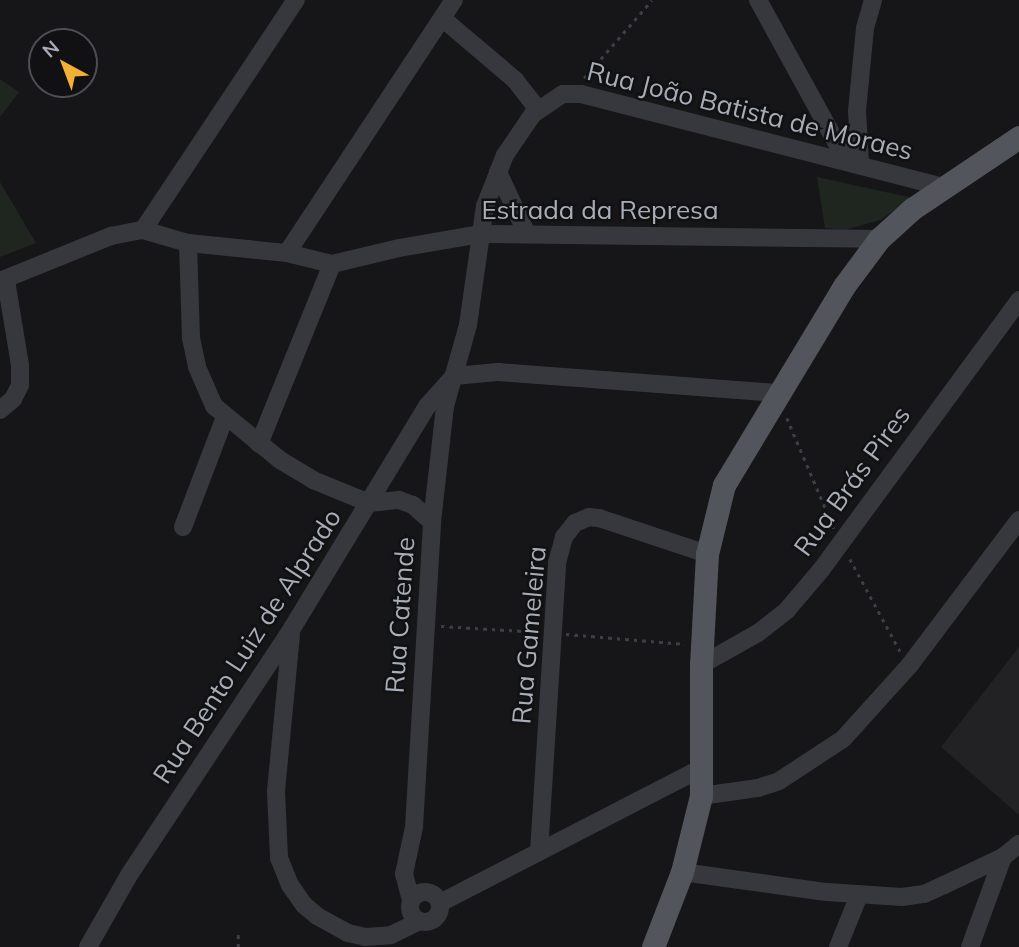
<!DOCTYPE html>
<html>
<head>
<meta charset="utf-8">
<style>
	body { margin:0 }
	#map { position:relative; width:1019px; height:947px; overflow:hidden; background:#161618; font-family:Mulish,sans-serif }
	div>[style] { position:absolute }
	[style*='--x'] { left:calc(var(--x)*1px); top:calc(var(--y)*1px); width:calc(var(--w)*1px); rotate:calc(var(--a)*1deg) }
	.built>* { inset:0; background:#222225 }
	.green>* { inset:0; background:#1e261f }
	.path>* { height:2.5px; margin-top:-1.25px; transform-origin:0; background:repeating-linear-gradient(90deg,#3d3f44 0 3.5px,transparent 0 8.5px) }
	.minor>* { height:18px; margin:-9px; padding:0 9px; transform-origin:9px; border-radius:9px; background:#37383d }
	.minor>.ring { margin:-9px; padding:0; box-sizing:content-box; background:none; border:18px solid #37383d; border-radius:50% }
	.major>* { height:23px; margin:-11.5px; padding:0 11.5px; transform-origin:11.5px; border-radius:11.5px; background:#53555c }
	span { translate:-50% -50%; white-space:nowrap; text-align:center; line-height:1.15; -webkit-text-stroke:5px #111113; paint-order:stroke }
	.street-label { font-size:26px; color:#a8adb8 }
	.north { position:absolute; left:28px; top:28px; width:70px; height:70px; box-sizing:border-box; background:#111113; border:2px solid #4d4f55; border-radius:50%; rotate:319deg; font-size:19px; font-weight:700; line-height:28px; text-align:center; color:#a8adb8 }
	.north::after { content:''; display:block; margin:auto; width:24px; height:32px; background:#f2b134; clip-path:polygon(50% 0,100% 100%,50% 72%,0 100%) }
</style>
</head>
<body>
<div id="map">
	<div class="built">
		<div style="clip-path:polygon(1019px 647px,1019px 815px,941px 747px)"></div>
	</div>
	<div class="green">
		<div style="clip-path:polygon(0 79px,19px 92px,0 117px)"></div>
		<div style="clip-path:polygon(817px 177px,913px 198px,880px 220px,845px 230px,825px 228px)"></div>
		<div style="clip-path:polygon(0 182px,36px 243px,0 257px)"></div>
	</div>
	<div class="path">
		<div style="--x:584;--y:78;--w:103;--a:-48.9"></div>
		<div style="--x:787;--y:418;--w:120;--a:66.9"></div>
		<div style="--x:850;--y:559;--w:105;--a:61.5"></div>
		<div style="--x:441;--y:626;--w:98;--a:3.5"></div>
		<div style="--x:566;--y:634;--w:119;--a:4.8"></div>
		<div style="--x:238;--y:947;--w:14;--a:-90"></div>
	</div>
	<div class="minor">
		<div style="--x:758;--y:0;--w:183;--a:61.2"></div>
		<div style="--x:442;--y:18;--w:96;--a:40.3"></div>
		<div style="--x:515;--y:80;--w:37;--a:52"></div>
		<div style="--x:860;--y:164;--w:53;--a:-93.2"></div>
		<div style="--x:857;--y:111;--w:83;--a:-84.5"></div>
		<div style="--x:865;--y:28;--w:29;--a:-74"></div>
		<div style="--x:498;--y:172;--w:66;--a:65"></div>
		<div style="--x:143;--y:230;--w:276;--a:-56.4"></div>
		<div style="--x:188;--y:243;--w:95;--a:88.2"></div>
		<div style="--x:191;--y:338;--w:30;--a:78"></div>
		<div style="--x:197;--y:367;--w:43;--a:66.4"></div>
		<div style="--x:214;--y:406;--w:85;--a:39.3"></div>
		<div style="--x:280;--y:460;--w:39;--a:31"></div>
		<div style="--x:313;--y:480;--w:61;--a:22.3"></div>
		<div style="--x:369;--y:503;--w:30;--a:-6"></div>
		<div style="--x:399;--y:500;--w:15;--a:20"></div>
		<div style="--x:413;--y:505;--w:25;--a:42"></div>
		<div style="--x:287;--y:253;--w:303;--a:-56.6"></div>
		<div style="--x:0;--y:281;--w:120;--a:-22.1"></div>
		<div style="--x:111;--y:236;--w:33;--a:-11"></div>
		<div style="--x:143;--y:230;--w:47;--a:16.1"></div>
		<div style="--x:188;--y:243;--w:100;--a:5.8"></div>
		<div style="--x:287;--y:253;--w:46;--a:13.7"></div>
		<div style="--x:332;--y:264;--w:69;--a:-13.4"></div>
		<div style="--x:399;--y:248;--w:82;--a:-9.8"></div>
		<div style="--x:480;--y:234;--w:399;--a:0.7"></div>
		<div style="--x:0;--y:410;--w:17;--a:-40"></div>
		<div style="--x:13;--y:399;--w:16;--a:-63"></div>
		<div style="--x:20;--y:385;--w:20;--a:-90"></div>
		<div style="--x:20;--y:365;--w:86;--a:-99.4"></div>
		<div style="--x:259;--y:444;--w:194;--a:-67.9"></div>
		<div style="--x:183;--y:527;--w:118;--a:-69.1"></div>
		<div style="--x:291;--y:635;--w:157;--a:95.5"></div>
		<div style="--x:276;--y:791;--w:67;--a:87.4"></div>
		<div style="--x:279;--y:858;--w:29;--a:68"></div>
		<div style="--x:290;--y:885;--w:24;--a:55"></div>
		<div style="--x:304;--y:905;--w:17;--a:40"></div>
		<div style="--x:317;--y:916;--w:35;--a:29"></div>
		<div style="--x:348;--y:933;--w:17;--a:13"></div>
		<div style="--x:365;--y:937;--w:26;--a:-4"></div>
		<div style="--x:391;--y:935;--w:32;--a:-26"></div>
		<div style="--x:701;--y:665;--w:65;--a:-29.3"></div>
		<div style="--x:758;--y:633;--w:37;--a:-38"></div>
		<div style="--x:787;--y:610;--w:52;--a:-49.6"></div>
		<div style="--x:821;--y:570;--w:335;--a:-53.7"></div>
		<div style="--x:701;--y:796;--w:58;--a:-8"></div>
		<div style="--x:758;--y:788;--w:22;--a:-18"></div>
		<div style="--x:779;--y:781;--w:77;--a:-33.3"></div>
		<div style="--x:843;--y:739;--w:98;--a:-47.9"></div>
		<div style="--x:909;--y:666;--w:183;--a:-53"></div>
		<div style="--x:539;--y:852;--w:290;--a:-86.4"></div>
		<div style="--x:557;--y:563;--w:27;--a:-75"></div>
		<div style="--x:564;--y:537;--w:18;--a:-52"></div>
		<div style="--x:575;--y:523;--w:15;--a:-23"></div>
		<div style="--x:589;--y:517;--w:10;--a:6"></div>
		<div style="--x:599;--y:518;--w:114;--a:18.4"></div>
		<div style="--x:682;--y:872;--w:146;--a:7.9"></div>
		<div style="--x:827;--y:892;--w:75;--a:3.8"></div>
		<div style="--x:902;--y:897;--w:22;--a:-8"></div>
		<div style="--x:924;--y:894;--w:22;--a:-24"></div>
		<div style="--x:944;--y:885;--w:65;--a:-25.4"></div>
		<div style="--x:1003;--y:857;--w:21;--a:-39"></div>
		<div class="ring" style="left:410px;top:892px;width:12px;height:12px"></div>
		<div style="--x:411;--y:900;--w:27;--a:-105"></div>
		<div style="--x:404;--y:874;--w:48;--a:-78"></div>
		<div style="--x:414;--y:827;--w:306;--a:-86.6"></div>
		<div style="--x:432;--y:522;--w:117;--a:-83.6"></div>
		<div style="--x:445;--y:406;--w:84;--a:-74.1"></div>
		<div style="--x:468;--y:325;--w:120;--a:-81.9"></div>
		<div style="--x:485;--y:206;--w:55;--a:-68.6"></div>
		<div style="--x:505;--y:155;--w:50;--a:-55.7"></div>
		<div style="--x:533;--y:114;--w:36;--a:-34"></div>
		<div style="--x:563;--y:94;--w:18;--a:0"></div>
		<div style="--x:581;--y:94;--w:374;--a:14.4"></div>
		<div style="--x:440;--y:903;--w:294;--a:-27.3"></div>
		<div style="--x:88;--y:947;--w:83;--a:-60.3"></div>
		<div style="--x:129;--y:875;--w:294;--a:-56.5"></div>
		<div style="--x:291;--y:630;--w:263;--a:-58.7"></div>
		<div style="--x:428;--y:405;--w:39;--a:-48"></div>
		<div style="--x:454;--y:376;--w:44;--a:-5.2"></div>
		<div style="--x:498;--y:372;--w:279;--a:4.3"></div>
		<div style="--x:838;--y:947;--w:56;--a:-68"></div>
		<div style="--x:970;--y:947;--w:96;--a:-69.9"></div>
	</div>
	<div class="major">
		<div style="--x:653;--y:947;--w:80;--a:-68.9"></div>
		<div style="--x:682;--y:872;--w:78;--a:-76"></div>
		<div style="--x:701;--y:796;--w:131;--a:-90"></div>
		<div style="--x:701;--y:665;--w:111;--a:-86.9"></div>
		<div style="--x:707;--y:554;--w:71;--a:-76.2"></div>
		<div style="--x:724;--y:485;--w:232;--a:-58.9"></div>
		<div style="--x:844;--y:286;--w:59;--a:-53.3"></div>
		<div style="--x:879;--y:239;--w:45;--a:-42.3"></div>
		<div style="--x:912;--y:209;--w:129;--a:-33.9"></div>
	</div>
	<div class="street-label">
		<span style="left:750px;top:111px;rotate:14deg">Rua João Batista de Moraes</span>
		<span style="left:600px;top:210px">Estrada da Represa</span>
		<span style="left:852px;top:481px;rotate:-54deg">Rua Brás Pires</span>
		<span style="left:400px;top:615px;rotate:-86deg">Rua Catende</span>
		<span style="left:529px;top:635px;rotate:-85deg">Rua Gameleira</span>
		<span style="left:247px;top:646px;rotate:-57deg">Rua Bento Luiz de Alprado</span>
	</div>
	<div class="north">N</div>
</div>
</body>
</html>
